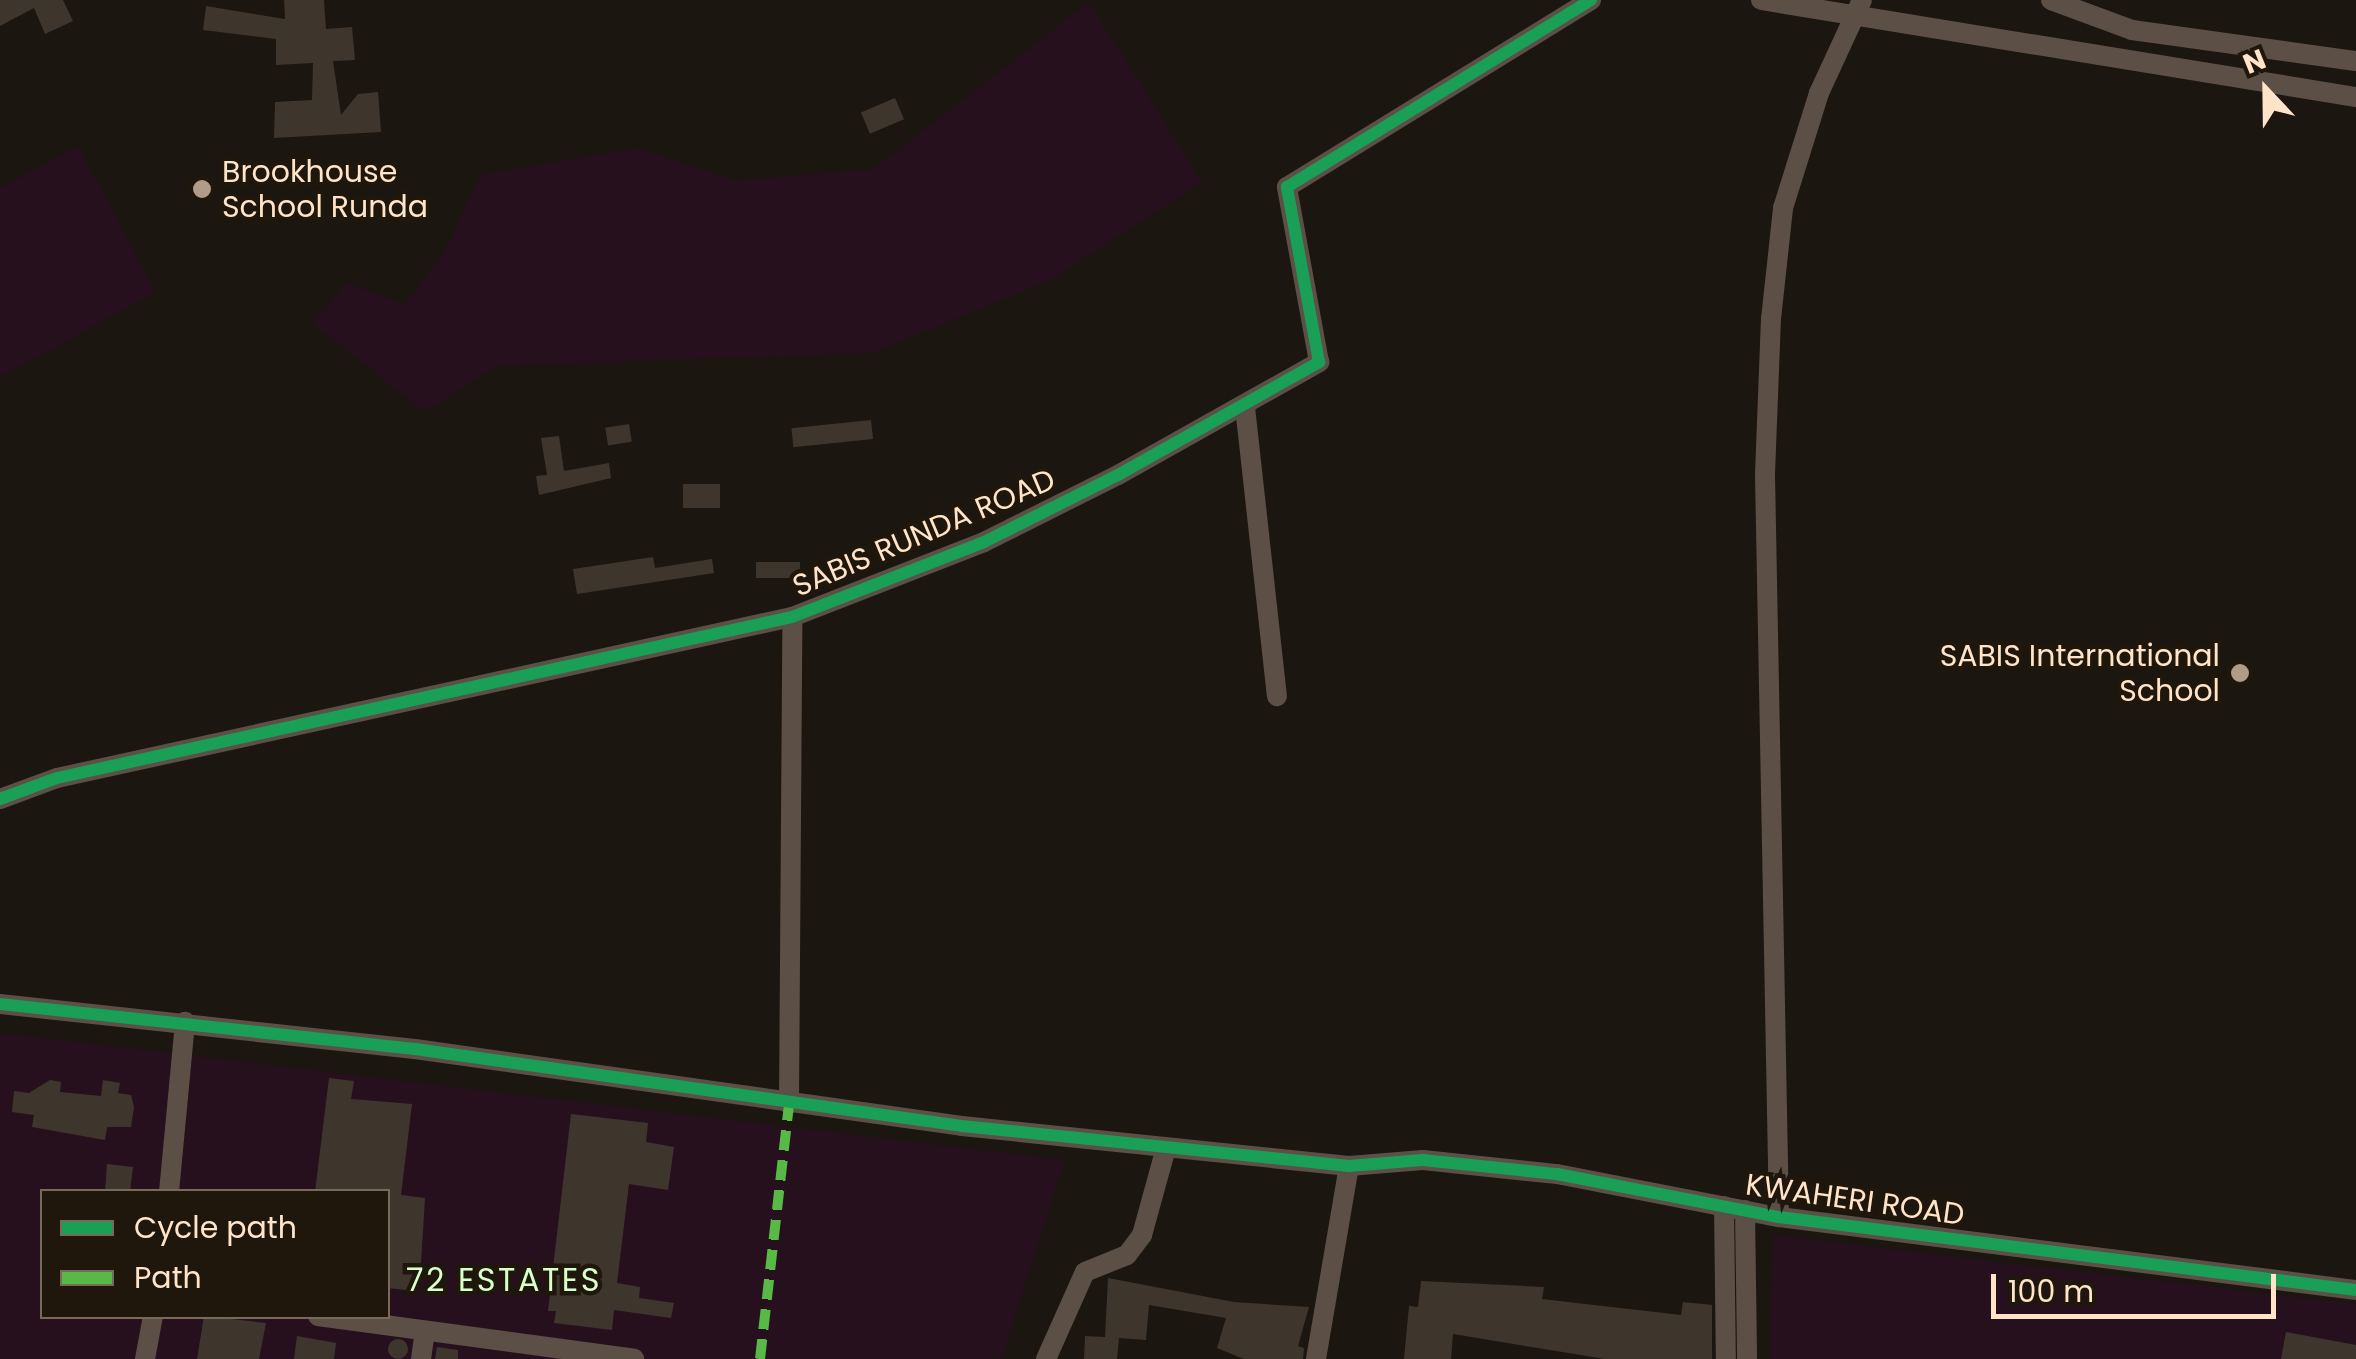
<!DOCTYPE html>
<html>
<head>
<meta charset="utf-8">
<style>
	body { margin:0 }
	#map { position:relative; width:2356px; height:1359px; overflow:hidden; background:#1b1610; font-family:Poppins,sans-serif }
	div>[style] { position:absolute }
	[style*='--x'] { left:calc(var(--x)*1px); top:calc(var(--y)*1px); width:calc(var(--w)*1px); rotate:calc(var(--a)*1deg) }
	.green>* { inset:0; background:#27101e }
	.building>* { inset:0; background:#3e362d; transform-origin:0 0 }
	.round { border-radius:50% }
	.minor>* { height:20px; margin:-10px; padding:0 10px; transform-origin:10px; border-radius:10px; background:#5c4f45 }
	.quiet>* { height:10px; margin-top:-5px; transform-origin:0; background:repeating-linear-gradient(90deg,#58b947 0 20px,transparent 0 30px) }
	.cycleway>* { height:12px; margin:-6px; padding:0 6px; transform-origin:6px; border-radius:6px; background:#1a9f57 }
	.dots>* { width:28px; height:28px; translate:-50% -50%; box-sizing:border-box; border:5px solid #1f170c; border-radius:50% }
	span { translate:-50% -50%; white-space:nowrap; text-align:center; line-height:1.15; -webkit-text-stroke:9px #1f170c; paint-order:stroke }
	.poi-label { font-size:30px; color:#ffe4ca }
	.left { translate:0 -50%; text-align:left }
	.right { translate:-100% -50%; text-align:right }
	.street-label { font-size:30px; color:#ffe4ca }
	.neighbourhood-label { font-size:32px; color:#d9ffcc; letter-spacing:2.5px }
	.legend { position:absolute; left:40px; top:1189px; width:350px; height:130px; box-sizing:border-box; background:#1f170c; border:2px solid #796958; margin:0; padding:12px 18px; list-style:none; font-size:30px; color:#ffe4ca }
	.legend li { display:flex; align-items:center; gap:20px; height:50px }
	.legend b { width:50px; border:2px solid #796958 }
	.north { position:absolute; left:2216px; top:40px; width:100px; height:100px; -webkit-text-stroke:8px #1f170c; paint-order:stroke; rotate:338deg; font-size:28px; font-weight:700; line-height:40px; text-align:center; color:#ffe4ca }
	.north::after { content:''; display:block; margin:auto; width:35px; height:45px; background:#ffe4ca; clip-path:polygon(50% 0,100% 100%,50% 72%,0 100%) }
	.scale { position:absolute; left:1991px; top:1274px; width:285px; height:45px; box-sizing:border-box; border:5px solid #ffe4ca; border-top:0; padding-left:12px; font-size:30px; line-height:35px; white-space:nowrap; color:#ffe4ca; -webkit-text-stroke:8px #1f170c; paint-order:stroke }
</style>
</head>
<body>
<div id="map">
	<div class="green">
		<div style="clip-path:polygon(1089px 2px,1202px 182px,1051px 280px,871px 353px,498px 365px,425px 412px,312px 323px,347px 283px,404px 304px,445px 252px,480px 175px,638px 148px,736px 181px,874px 169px)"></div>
		<div style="clip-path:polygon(78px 146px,156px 292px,0 377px,0 188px)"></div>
		<div style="clip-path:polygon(evenodd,0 1033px,1065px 1160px,1001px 1359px,0 1359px,0 1033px,42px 1192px,388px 1192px,388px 1316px,42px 1316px,42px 1192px)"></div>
		<div style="clip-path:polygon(1773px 1235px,2356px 1304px,2356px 1359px,1770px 1359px)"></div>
	</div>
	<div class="building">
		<div style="clip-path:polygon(0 0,63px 0,73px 21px,45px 34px,34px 8px,0 26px)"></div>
		<div style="clip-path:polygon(284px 0,324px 0,326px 29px,352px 27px,355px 60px,333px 61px,341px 115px,358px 94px,378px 92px,381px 132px,274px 138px,275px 102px,312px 100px,313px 63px,276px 65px,276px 39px,203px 30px,206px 6px,285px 19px)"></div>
		<div style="left:895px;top:98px;width:23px;height:37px;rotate:67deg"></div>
		<div style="left:871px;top:420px;width:19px;height:80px;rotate:84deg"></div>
		<div style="left:629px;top:424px;width:18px;height:24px;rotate:81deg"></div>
		<div style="clip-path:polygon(559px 436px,564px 471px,609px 463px,611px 478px,539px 495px,536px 476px,547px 475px,541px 438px)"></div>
		<div style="left:720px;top:484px;width:24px;height:37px;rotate:90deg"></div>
		<div style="clip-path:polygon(653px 557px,655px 568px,712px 559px,714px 573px,577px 594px,573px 569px)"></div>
		<div style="left:756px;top:562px;width:44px;height:16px"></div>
		<div style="clip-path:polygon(329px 1078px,354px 1081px,351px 1099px,412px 1104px,401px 1195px,425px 1198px,421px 1263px,406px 1290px,388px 1288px,388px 1192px,315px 1192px)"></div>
		<div style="clip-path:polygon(50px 1080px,61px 1082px,60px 1092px,101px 1096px,103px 1080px,120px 1083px,118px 1093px,131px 1095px,134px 1107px,131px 1127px,107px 1127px,105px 1140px,32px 1127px,34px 1115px,12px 1112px,14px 1091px,29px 1093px)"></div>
		<div style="clip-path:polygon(571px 1114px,648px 1123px,646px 1142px,674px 1147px,668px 1190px,629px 1184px,617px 1283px,640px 1287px,639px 1298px,674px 1303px,671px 1318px,614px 1310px,612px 1330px,554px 1323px,556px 1311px,548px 1311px)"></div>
		<div style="clip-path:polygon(107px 1164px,133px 1167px,130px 1192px,105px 1192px)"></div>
		<div style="clip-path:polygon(1108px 1278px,1234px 1302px,1309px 1307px,1298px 1346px,1304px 1348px,1303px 1359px,1244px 1359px,1217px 1348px,1226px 1318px,1149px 1305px,1146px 1340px,1119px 1338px,1117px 1359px,1084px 1359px,1085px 1336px,1105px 1337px)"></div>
		<div style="clip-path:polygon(1421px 1281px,1544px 1287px,1542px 1299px,1681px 1315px,1683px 1302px,1712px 1305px,1712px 1359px,1605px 1359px,1453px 1334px,1451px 1359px,1404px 1359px,1409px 1306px,1418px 1307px)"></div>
		<div style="clip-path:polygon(204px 1316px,266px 1323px,259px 1359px,197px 1359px)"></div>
		<div style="clip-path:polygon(2286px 1332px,2356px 1345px,2356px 1359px,2281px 1359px)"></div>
		<div style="clip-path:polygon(297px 1336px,336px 1343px,334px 1359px,294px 1359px)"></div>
		<div class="round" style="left:388px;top:1339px;width:20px;height:20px"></div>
		<div style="clip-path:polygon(437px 1347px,458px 1350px,458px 1359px,435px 1359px)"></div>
	</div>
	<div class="minor">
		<div style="--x:1761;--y:0;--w:603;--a:9.26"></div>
		<div style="--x:2051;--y:0;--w:86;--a:20.3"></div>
		<div style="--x:2132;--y:30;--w:226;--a:7.9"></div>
		<div style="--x:1245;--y:407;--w:291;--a:83.7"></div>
		<div style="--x:0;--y:799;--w:61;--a:-20.2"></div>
		<div style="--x:57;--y:778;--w:752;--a:-12.36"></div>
		<div style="--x:792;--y:617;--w:206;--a:-21.3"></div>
		<div style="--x:984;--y:542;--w:150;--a:-26.6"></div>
		<div style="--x:1118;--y:475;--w:231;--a:-29.3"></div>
		<div style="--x:1319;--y:362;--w:178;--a:-100.4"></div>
		<div style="--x:1287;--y:187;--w:357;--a:-31.6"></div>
		<div style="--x:0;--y:1004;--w:417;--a:6.2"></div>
		<div style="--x:415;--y:1049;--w:552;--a:8.01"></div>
		<div style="--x:962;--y:1126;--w:389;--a:5.9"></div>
		<div style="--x:1349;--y:1166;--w:74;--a:-4.6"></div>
		<div style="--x:1423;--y:1160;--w:135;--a:6"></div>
		<div style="--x:1557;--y:1174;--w:226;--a:11"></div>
		<div style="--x:1779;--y:1217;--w:582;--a:7.21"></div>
		<div style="--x:789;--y:1104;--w:487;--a:-89.6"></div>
		<div style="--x:169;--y:1192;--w:171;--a:-84.6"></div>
		<div style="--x:1724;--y:1206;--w:153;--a:89.3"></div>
		<div style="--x:1745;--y:1210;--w:149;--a:89.2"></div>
		<div style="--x:1779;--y:1217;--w:743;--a:-91.08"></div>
		<div style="--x:1765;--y:474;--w:155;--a:-87.8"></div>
		<div style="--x:1771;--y:319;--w:112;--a:-83.8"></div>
		<div style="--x:1783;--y:208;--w:121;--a:-72.6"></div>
		<div style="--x:1819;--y:93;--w:102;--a:-65.2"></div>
		<div style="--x:318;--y:1316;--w:319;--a:7.7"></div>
		<div style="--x:145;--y:1359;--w:44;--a:-79.5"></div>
		<div style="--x:421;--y:1359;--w:27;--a:-82"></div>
		<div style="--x:1046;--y:1359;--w:95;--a:-65.9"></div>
		<div style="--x:1085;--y:1272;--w:45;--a:-22"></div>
		<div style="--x:1127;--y:1255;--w:25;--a:-53"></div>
		<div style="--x:1142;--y:1235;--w:90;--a:-74.6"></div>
		<div style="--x:1316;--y:1359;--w:196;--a:-80.3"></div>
	</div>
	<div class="quiet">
		<div style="--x:760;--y:1359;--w:257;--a:-83.5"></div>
	</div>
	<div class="cycleway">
		<div style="--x:0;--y:799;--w:61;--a:-20.2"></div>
		<div style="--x:57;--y:778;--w:752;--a:-12.36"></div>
		<div style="--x:792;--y:617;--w:206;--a:-21.3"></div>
		<div style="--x:984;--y:542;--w:150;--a:-26.6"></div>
		<div style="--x:1118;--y:475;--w:231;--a:-29.3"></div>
		<div style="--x:1319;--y:362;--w:178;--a:-100.4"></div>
		<div style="--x:1287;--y:187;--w:357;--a:-31.6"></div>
		<div style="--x:0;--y:1004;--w:417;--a:6.2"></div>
		<div style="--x:415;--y:1049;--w:552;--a:8.01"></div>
		<div style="--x:962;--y:1126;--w:389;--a:5.9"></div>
		<div style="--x:1349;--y:1166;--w:74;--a:-4.6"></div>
		<div style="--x:1423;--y:1160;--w:135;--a:6"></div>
		<div style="--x:1557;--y:1174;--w:226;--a:11"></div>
		<div style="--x:1779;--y:1217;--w:582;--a:7.21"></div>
	</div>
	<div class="dots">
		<div style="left:202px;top:189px;background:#af9c89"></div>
		<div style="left:2240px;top:673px;background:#af9c89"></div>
	</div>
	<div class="poi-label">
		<span class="left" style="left:222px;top:189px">Brookhouse<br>School Runda</span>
		<span class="right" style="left:2220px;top:673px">SABIS International<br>School</span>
	</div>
	<div class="street-label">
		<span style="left:924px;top:533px;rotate:-23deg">SABIS RUNDA ROAD</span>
		<span style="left:1855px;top:1200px;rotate:8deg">KWAHERI ROAD</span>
	</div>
	<div class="neighbourhood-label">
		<span style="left:504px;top:1280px">72 ESTATES</span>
	</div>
	<ul class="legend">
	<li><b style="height:12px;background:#1a9f57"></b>Cycle path</li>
	<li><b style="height:12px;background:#58b947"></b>Path</li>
	</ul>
	<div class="north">N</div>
	<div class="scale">100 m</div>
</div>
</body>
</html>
